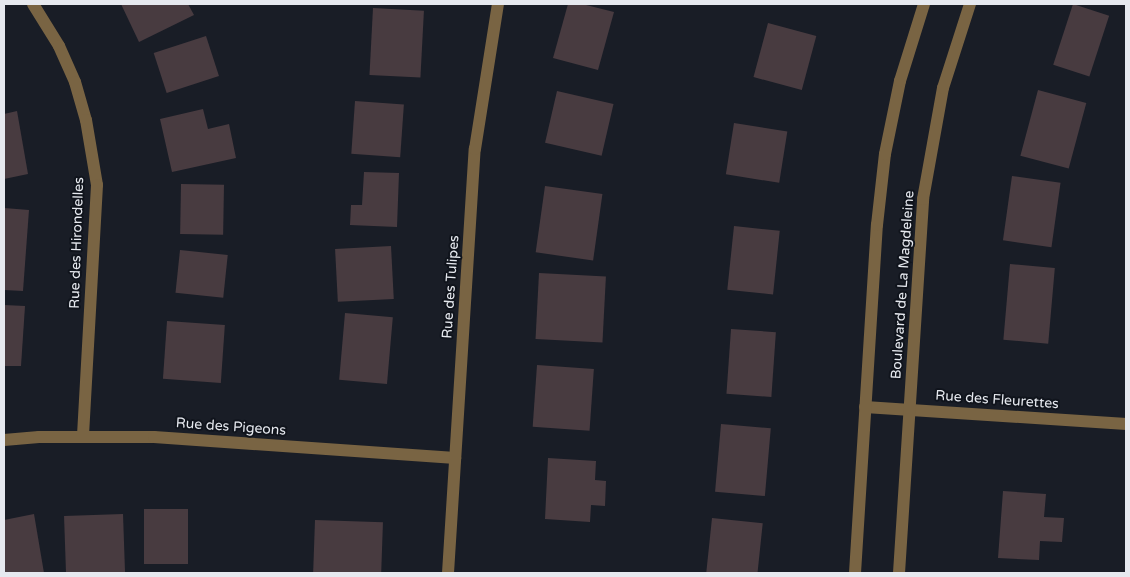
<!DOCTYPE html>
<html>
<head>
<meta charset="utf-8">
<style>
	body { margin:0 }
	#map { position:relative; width:1130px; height:577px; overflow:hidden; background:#191d26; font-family:"Varela Round",sans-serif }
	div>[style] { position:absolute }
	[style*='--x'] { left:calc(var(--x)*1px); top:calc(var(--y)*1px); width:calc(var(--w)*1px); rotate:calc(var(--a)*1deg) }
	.building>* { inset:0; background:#483b40; transform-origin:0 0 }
	.street>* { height:12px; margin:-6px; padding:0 6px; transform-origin:6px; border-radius:6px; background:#796443 }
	span { translate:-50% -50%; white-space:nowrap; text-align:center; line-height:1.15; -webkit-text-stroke:4px #10141c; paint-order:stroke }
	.street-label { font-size:14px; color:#e6e9ef }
	.frame { position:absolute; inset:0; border:5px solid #e6e9ef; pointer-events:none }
</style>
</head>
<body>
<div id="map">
	<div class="building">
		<div style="clip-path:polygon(121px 4px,188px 4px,194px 15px,139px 42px)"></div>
		<div style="clip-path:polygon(568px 4px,582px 4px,614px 12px,598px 70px,553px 58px)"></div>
		<div style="left:1073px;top:4px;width:38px;height:64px;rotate:18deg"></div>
		<div style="left:373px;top:8px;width:51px;height:67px;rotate:3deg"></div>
		<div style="left:768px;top:23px;width:50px;height:56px;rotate:15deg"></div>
		<div style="left:206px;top:36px;width:42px;height:55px;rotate:72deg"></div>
		<div style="left:1038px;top:90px;width:50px;height:68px;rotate:15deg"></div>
		<div style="left:557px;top:91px;width:58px;height:53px;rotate:13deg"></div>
		<div style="left:355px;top:101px;width:49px;height:53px;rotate:4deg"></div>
		<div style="clip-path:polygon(203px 109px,208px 129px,229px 124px,236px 158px,172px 172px,160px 119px)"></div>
		<div style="clip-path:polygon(17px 111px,28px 174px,4px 179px,4px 114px)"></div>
		<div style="left:734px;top:123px;width:54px;height:52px;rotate:9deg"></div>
		<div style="clip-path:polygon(364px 172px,399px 173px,397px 227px,350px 225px,351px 205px,362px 205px)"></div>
		<div style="left:1012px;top:176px;width:49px;height:65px;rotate:8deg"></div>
		<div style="left:181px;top:184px;width:43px;height:50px;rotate:1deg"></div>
		<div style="left:545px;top:186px;width:58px;height:67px;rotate:8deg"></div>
		<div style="clip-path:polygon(4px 208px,29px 210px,23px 291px,4px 290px)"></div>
		<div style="left:734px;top:226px;width:46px;height:64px;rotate:6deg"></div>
		<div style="left:391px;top:246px;width:53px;height:56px;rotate:87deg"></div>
		<div style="left:180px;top:250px;width:48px;height:43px;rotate:6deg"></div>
		<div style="left:1010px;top:264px;width:45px;height:76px;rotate:5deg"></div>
		<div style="left:539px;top:273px;width:67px;height:66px;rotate:3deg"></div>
		<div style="clip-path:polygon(4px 305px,25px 306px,21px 366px,4px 366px)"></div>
		<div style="left:345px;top:313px;width:48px;height:67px;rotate:5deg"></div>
		<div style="left:167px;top:321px;width:58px;height:58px;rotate:4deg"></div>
		<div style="left:731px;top:329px;width:45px;height:65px;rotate:4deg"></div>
		<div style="left:537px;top:365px;width:57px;height:62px;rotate:4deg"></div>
		<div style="left:721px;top:424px;width:50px;height:68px;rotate:5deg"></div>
		<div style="clip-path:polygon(548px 458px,596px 461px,595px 480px,606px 481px,605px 506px,591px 505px,590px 522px,545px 519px)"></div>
		<div style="clip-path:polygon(1003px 491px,1046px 494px,1044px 517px,1064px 518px,1062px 542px,1040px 541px,1039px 560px,998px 558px)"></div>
		<div style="left:144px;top:509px;width:44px;height:55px"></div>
		<div style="clip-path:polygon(34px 514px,44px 573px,4px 573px,4px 520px)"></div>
		<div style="left:123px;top:514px;width:59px;height:59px;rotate:88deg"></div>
		<div style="left:712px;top:518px;width:51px;height:55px;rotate:6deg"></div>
		<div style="left:315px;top:520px;width:68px;height:53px;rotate:2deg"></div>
	</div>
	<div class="street">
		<div style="--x:33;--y:4;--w:49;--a:58.2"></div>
		<div style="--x:59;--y:46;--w:39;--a:66"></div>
		<div style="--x:75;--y:82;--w:40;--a:74"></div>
		<div style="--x:86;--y:120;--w:66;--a:80.4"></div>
		<div style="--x:97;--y:185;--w:252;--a:93.2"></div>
		<div style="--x:865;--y:407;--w:262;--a:3.7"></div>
		<div style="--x:4;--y:440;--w:35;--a:-5"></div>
		<div style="--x:39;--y:437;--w:115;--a:0"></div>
		<div style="--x:154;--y:437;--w:302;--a:4"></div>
		<div style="--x:448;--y:573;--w:425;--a:-86.4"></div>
		<div style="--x:475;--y:149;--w:147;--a:-81"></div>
		<div style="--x:855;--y:573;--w:349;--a:-86.4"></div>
		<div style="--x:877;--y:225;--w:71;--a:-83.6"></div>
		<div style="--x:885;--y:154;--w:75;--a:-78.4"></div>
		<div style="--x:900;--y:81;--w:81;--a:-72.7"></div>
		<div style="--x:899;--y:573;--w:375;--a:-86.3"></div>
		<div style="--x:923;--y:199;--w:113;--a:-79.8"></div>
		<div style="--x:943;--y:88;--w:88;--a:-72.2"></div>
	</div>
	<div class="street-label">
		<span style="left:77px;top:243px;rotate:-88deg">Rue des Hirondelles</span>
		<span style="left:903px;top:285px;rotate:-86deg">Boulevard de La Magdeleine</span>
		<span style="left:451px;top:287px;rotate:-86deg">Rue des Tulipes</span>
		<span style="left:997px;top:400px;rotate:4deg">Rue des Fleurettes</span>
		<span style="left:231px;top:427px;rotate:4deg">Rue des Pigeons</span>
	</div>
	<div class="frame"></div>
</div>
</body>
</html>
